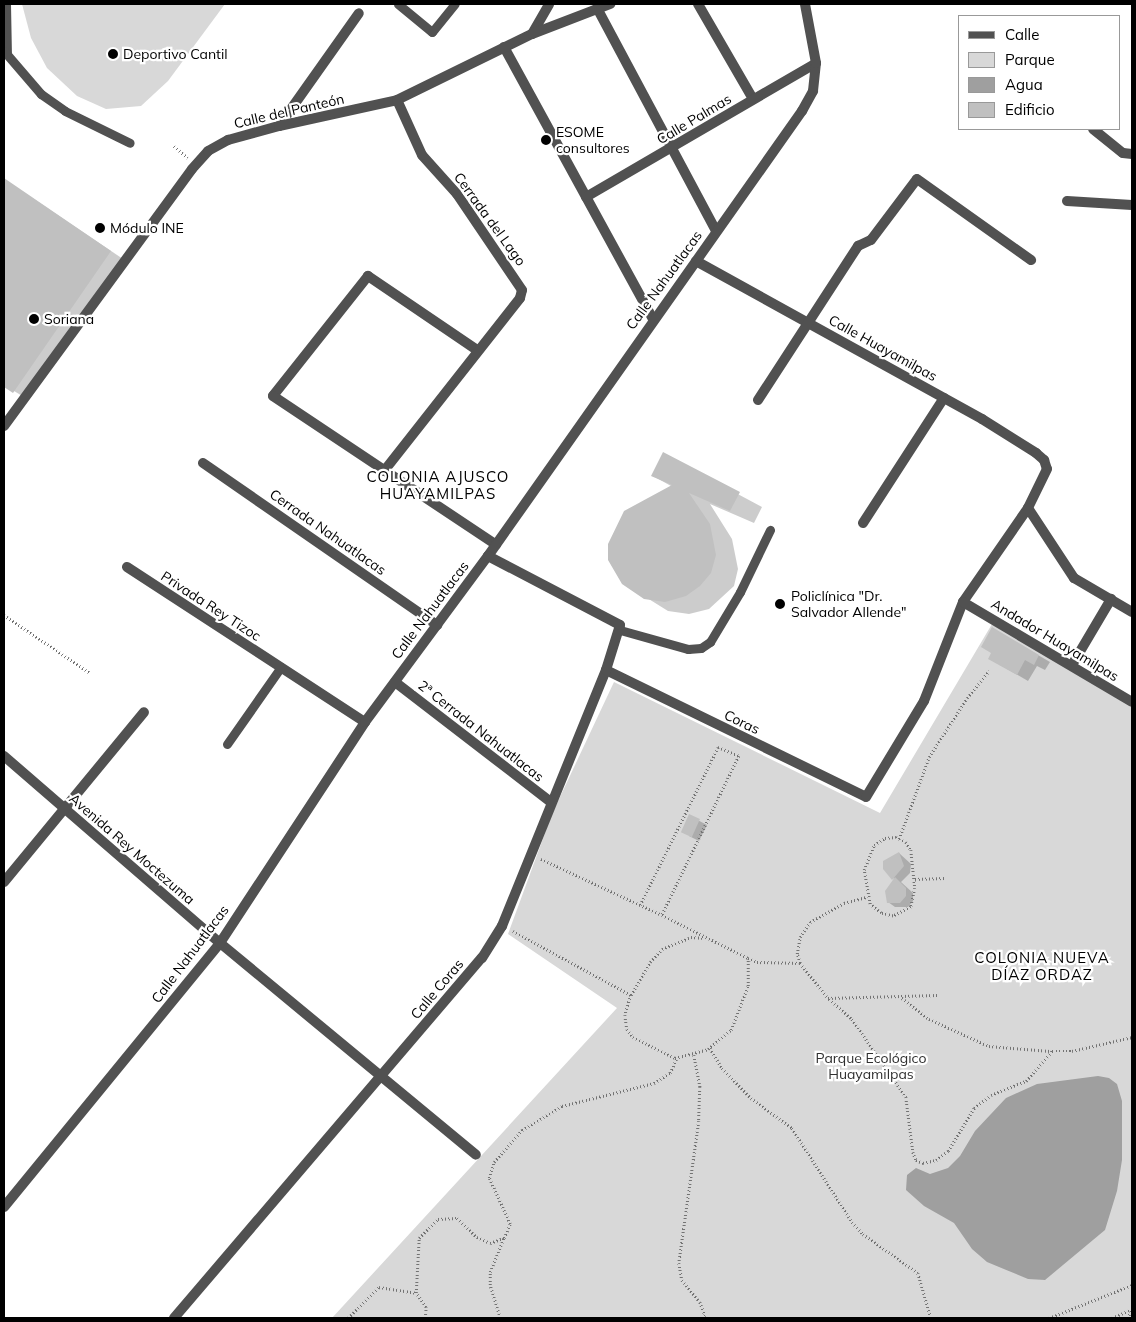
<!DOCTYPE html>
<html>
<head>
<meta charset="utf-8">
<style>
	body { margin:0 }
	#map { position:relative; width:1136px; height:1322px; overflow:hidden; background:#fff; font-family:Mulish,sans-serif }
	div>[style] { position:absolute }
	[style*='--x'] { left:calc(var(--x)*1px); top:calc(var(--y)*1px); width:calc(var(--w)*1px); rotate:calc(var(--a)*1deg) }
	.green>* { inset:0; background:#d8d8d8 }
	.water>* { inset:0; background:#9f9f9f }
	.shadow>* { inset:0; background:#0003 }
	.building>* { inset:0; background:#c0c0c0; transform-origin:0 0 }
	.path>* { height:2.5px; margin-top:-1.25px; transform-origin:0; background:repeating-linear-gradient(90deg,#737373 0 1px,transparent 0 3.5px) }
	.service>* { height:9px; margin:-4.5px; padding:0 4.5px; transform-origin:4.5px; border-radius:4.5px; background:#515151 }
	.pedestrian>* { height:10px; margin:-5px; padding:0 5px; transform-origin:5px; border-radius:5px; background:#515151 }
	.minor>* { height:10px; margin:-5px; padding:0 5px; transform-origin:5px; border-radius:5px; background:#515151 }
	.dots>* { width:14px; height:14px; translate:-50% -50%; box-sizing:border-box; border:2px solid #fff; border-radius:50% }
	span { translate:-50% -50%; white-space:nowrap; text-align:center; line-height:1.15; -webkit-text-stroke:4.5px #fff; paint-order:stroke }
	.poi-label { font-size:14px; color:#000 }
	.left { translate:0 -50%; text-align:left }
	.street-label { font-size:14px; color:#000 }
	.park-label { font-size:14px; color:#2f2f2f }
	.neighbourhood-label { font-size:15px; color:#000; letter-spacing:1px }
	.frame { position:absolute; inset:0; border:5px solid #000; pointer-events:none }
	.legend { position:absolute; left:958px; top:15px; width:162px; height:115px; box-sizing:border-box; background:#fff; border:1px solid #999; margin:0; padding:6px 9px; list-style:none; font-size:15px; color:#000 }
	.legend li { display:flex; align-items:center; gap:10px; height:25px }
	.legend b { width:25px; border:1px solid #999 }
</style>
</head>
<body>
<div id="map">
	<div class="green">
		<div style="clip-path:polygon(22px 4px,225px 4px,168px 81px,141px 106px,106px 109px,77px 96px,47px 68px,31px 38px)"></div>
		<div style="clip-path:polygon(992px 624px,1132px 704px,1132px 1318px,332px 1318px,617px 1008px,508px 934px,552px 814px,614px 682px,880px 813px)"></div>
	</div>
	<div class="water">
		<div style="clip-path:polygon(1098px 1076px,1109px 1078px,1117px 1084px,1122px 1101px,1122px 1160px,1117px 1191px,1105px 1230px,1045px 1280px,1028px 1279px,987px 1262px,972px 1249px,954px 1223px,924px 1206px,906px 1190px,907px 1175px,916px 1168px,930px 1174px,948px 1168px,960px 1156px,975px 1131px,1006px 1098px,1037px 1084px)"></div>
	</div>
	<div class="shadow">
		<div style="clip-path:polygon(4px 179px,126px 261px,29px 400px,4px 385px)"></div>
		<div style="clip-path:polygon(663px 454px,762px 507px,754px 523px,710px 504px,732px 539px,738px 569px,734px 586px,709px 609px,689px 614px,668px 611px,623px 583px,671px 486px,653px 476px)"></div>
		<div style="clip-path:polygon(993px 629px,1050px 662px,1045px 670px,1037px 666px,1028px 681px,990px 659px,993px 653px)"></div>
		<div style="clip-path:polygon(690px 816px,707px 825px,699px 841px,689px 836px)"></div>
		<div style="clip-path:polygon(899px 853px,911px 864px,910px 873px,901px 882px,913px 893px,913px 901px,908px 907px,895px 907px,888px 902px,895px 880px,884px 868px)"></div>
	</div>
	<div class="building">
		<div style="clip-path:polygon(4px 178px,111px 251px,13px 393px,4px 387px)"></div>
		<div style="clip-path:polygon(663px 452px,740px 492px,730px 511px,689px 493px,710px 524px,716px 555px,711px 573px,700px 586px,686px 596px,665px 602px,644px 599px,622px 584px,608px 560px,608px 544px,624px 511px,672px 485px,651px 476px)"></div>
		<div style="clip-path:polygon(992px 627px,1039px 655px,1034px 665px,1025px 660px,1017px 675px,988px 659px,991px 653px,981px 647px)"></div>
		<div style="left:689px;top:814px;width:12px;height:20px;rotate:24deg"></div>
		<div style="clip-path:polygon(899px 852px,904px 866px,892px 880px,883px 869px,883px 861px)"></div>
		<div style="clip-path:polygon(895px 877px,906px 888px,906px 896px,900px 903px,887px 903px,885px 891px)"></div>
	</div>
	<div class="path">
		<div style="--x:174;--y:146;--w:18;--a:41"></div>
		<div style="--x:4;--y:615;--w:104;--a:34"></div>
		<div style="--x:896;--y:837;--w:11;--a:27"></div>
		<div style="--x:906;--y:842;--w:9;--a:58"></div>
		<div style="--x:911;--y:850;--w:38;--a:84"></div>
		<div style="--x:915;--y:888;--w:19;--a:102"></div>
		<div style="--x:911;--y:907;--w:20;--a:153"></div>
		<div style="--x:893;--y:916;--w:12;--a:-166"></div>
		<div style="--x:881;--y:913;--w:14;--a:-141"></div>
		<div style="--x:870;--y:904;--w:35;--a:-100"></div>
		<div style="--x:864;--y:870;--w:27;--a:-68"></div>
		<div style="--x:874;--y:845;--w:13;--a:-32"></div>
		<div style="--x:885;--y:838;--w:11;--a:-5"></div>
		<div style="--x:899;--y:839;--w:87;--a:-69.9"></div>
		<div style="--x:929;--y:757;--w:70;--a:-57.2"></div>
		<div style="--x:967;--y:698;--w:35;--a:-51"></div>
		<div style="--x:541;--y:859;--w:133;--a:24.8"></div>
		<div style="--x:915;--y:879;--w:30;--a:-2"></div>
		<div style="--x:640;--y:905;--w:176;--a:-63.7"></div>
		<div style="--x:718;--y:747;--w:23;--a:23"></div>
		<div style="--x:739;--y:756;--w:177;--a:115.8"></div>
		<div style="--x:662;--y:915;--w:96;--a:26.6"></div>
		<div style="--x:513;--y:931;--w:134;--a:28.5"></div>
		<div style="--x:631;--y:995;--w:21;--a:107"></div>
		<div style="--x:625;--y:1015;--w:14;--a:82"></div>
		<div style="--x:627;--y:1029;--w:10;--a:53"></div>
		<div style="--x:633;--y:1037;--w:47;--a:26.6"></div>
		<div style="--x:675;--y:1058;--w:34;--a:-15"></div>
		<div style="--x:708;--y:1049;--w:30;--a:-40"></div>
		<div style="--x:731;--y:1030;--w:47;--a:-68.9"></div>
		<div style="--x:748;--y:986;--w:28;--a:-90"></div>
		<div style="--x:748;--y:958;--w:10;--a:24"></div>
		<div style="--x:757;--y:962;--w:43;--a:1.3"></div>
		<div style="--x:800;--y:963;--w:45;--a:51.3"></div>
		<div style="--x:828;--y:998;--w:110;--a:-1.6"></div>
		<div style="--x:800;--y:963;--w:9;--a:-108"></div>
		<div style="--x:797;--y:954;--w:17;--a:-80"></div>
		<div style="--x:800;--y:937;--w:18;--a:-56"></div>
		<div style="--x:810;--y:922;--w:39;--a:-29"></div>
		<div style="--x:844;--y:903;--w:24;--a:-15"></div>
		<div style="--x:631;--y:995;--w:38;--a:-60"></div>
		<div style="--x:650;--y:962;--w:18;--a:-47"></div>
		<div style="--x:662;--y:949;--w:31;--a:-22"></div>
		<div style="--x:691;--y:937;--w:14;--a:4"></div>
		<div style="--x:902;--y:998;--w:34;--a:38"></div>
		<div style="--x:929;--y:1019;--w:66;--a:24.2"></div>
		<div style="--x:989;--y:1046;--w:61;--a:4.7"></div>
		<div style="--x:829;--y:999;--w:30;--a:41"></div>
		<div style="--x:852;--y:1019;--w:95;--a:55.3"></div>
		<div style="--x:906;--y:1097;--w:55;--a:82.7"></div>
		<div style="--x:913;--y:1152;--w:9;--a:69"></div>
		<div style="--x:916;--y:1160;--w:8;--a:23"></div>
		<div style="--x:923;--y:1163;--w:13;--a:-13"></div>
		<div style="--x:936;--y:1160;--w:15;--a:-37"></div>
		<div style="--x:948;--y:1151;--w:50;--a:-58.8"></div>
		<div style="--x:974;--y:1108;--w:21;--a:-37"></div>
		<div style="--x:991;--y:1095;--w:38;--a:-22"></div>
		<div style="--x:1026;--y:1081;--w:40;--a:-49"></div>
		<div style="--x:1052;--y:1051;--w:20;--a:0"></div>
		<div style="--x:1072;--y:1051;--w:62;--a:-13.1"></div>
		<div style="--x:710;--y:1048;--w:23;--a:59"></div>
		<div style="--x:722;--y:1068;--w:42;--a:46"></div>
		<div style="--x:751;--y:1098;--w:51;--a:36.2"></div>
		<div style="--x:792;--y:1128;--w:112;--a:57.4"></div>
		<div style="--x:852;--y:1222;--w:16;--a:47"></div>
		<div style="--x:863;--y:1234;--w:67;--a:35.3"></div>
		<div style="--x:918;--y:1273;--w:47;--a:73.9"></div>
		<div style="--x:694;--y:1055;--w:33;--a:79"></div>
		<div style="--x:700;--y:1087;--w:34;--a:92"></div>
		<div style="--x:699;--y:1121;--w:143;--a:98"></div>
		<div style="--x:679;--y:1263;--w:17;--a:80"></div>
		<div style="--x:682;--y:1280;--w:28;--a:51"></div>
		<div style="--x:700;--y:1302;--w:14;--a:69"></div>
		<div style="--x:705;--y:1315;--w:4;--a:124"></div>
		<div style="--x:348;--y:1318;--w:44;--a:-45"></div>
		<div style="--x:379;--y:1287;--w:37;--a:9"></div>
		<div style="--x:425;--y:1318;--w:11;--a:-85"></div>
		<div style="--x:426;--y:1307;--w:17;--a:-126"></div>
		<div style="--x:416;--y:1293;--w:55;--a:-86.9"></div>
		<div style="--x:419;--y:1238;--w:27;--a:-45"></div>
		<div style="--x:438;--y:1219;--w:19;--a:-3"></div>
		<div style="--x:457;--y:1218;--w:28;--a:44"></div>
		<div style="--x:477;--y:1237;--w:14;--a:25"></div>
		<div style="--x:490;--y:1243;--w:15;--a:-20"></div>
		<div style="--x:504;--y:1238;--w:15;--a:-67"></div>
		<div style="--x:510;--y:1224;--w:51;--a:-114.5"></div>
		<div style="--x:489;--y:1178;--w:17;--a:-73"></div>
		<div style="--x:494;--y:1162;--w:43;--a:-48.8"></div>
		<div style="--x:522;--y:1130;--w:47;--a:-31"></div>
		<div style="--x:562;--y:1106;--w:95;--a:-14"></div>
		<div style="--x:654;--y:1083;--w:19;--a:-32"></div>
		<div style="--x:670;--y:1073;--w:17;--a:-66"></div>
		<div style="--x:500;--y:1318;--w:34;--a:-107"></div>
		<div style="--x:490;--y:1285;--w:13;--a:-90"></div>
		<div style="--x:490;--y:1272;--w:37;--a:-68"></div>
		<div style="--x:1049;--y:1318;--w:89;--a:-21.7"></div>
		<div style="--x:1112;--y:1318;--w:22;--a:-24"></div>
		<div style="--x:1127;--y:1318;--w:9;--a:-58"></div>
	</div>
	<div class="service">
		<div style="--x:6;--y:4;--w:50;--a:88.9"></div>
		<div style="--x:398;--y:4;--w:44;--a:39.5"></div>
		<div style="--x:432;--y:32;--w:36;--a:-51"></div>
		<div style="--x:4;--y:51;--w:57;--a:49.3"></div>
		<div style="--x:41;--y:94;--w:29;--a:35"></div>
		<div style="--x:65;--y:111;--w:72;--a:26.2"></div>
		<div style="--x:620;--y:630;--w:71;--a:15.6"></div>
		<div style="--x:688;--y:649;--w:13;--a:-4"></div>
		<div style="--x:701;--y:648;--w:11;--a:-34"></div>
		<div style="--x:710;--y:642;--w:58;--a:-59"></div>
		<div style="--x:740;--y:592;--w:69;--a:-64.2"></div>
		<div style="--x:227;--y:744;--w:94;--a:-55"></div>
	</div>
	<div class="pedestrian">
		<div style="--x:606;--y:670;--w:289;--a:26"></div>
	</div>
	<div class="minor">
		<div style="--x:698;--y:4;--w:110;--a:59.9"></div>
		<div style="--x:597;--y:8;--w:253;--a:61.9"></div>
		<div style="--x:532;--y:34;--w:34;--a:-60"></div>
		<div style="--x:504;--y:47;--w:310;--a:61.3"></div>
		<div style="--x:279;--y:126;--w:138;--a:-54.7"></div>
		<div style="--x:1093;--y:129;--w:38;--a:39"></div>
		<div style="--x:1123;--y:153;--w:9;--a:6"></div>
		<div style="--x:586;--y:197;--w:266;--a:-30.2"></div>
		<div style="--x:1067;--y:201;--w:65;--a:3.5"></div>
		<div style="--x:696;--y:261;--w:327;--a:28.9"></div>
		<div style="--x:982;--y:419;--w:64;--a:32.2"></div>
		<div style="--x:1036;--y:453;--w:11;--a:41"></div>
		<div style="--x:1044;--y:460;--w:9;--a:72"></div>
		<div style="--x:1047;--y:469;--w:43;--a:116"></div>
		<div style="--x:1028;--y:508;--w:114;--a:124.7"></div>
		<div style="--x:963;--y:602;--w:106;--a:111.5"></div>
		<div style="--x:924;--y:701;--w:112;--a:121.1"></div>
		<div style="--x:477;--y:350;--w:132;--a:-145.8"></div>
		<div style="--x:368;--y:276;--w:153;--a:128.4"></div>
		<div style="--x:273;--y:396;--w:268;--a:33.7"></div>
		<div style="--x:758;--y:400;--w:184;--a:-57"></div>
		<div style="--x:858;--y:246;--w:14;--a:-25"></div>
		<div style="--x:871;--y:240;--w:76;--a:-53"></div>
		<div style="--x:917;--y:179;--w:140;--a:35.4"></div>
		<div style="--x:4;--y:426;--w:318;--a:-53.8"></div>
		<div style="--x:192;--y:169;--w:24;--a:-48"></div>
		<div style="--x:208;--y:151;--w:23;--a:-29"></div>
		<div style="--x:228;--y:140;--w:53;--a:-15.4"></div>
		<div style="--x:279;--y:126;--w:121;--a:-12.4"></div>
		<div style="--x:397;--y:100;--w:150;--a:-26.1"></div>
		<div style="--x:532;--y:34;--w:84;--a:-21"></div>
		<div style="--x:203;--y:463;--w:285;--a:34.7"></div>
		<div style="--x:384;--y:471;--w:220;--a:-51.8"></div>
		<div style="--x:520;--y:298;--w:8;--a:-76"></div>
		<div style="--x:522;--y:290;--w:116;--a:-124.1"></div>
		<div style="--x:457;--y:194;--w:52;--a:-131.9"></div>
		<div style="--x:422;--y:155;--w:60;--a:-114.4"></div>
		<div style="--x:1028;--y:508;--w:84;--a:56.7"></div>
		<div style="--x:1074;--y:578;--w:67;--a:30.4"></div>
		<div style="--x:863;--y:523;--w:149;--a:-57.1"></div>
		<div style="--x:127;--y:567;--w:284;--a:33.1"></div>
		<div style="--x:963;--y:602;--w:196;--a:30.6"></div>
		<div style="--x:1072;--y:665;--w:77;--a:-59.4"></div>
		<div style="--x:395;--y:682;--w:197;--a:37.6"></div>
		<div style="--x:4;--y:756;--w:286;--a:40.9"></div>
		<div style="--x:220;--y:943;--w:332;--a:39.6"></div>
		<div style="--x:4;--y:882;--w:220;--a:-50.5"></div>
		<div style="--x:4;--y:1207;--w:341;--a:-50.7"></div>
		<div style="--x:220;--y:943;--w:264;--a:-56.7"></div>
		<div style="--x:365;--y:722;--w:207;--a:-53.5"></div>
		<div style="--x:488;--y:556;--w:545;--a:-54.79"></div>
		<div style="--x:802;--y:111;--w:23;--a:-61"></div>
		<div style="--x:813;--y:91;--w:28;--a:-84"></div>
		<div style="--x:816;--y:63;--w:60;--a:-100.6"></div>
		<div style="--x:174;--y:1318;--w:474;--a:-49.5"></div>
		<div style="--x:482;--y:958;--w:38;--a:-58"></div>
		<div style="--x:502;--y:926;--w:276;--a:-67.9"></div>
		<div style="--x:606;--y:670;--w:47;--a:-72.7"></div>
		<div style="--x:620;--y:625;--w:149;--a:-152.4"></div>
	</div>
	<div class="dots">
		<div style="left:113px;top:54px;background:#000"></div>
		<div style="left:546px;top:140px;background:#000"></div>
		<div style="left:100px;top:228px;background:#000"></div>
		<div style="left:34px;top:319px;background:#000"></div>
		<div style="left:780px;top:604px;background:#000"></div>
	</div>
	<div class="poi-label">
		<span class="left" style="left:123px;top:54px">Deportivo Cantil</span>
		<span class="left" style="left:556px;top:140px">ESOME<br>consultores</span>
		<span class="left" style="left:110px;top:228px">Módulo INE</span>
		<span class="left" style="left:44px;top:319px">Soriana</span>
		<span class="left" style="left:791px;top:604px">Policlínica "Dr.<br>Salvador Allende"</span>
	</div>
	<div class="street-label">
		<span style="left:289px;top:111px;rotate:-13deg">Calle del Panteón</span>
		<span style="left:694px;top:119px;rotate:-31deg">Calle Palmas</span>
		<span style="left:490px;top:219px;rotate:54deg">Cerrada del Lago</span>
		<span style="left:664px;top:280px;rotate:-54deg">Calle Nahuatlacas</span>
		<span style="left:883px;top:348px;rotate:29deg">Calle Huayamilpas</span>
		<span style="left:328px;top:532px;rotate:35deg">Cerrada Nahuatlacas</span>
		<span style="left:211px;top:606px;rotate:33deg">Privada Rey Tizoc</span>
		<span style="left:430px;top:610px;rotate:-53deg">Calle Nahuatlacas</span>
		<span style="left:1055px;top:640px;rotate:31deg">Andador Huayamilpas</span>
		<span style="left:742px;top:722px;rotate:26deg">Coras</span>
		<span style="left:481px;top:731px;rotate:38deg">2ª Cerrada Nahuatlacas</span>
		<span style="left:132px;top:849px;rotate:41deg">Avenida Rey Moctezuma</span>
		<span style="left:190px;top:954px;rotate:-53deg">Calle Nahuatlacas</span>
		<span style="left:437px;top:989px;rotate:-50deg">Calle Coras</span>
	</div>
	<div class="park-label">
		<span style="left:871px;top:1066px">Parque Ecológico<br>Huayamilpas</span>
	</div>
	<div class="neighbourhood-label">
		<span style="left:438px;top:485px">COLONIA AJUSCO<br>HUAYAMILPAS</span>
		<span style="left:1042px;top:966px">COLONIA NUEVA<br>DÍAZ ORDAZ</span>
	</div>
	<div class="frame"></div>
	<ul class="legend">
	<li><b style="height:6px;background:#515151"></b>Calle</li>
	<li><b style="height:14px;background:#d8d8d8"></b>Parque</li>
	<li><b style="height:14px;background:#9f9f9f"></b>Agua</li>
	<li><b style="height:14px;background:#c0c0c0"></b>Edificio</li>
	</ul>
</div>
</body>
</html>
